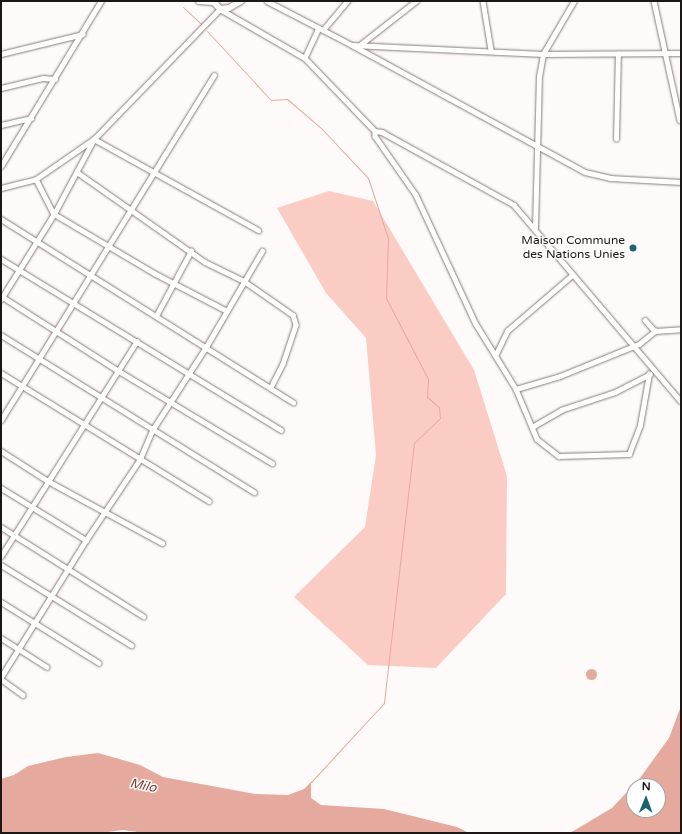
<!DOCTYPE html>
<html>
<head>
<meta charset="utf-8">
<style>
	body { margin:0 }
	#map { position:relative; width:682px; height:834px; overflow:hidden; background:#fdfaf9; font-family:"Varela Round",sans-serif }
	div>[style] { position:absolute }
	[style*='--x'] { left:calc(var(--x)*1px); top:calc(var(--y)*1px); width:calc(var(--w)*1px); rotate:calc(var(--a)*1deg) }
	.green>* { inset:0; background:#fbccc4 }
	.water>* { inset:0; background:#e6a99e }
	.round { border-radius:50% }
	.stream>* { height:1px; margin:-0.5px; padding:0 0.5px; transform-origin:0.5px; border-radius:0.5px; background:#e6a99e }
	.roads { filter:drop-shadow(0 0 1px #897b78) drop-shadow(0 0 1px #897b78) }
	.street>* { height:4.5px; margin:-2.25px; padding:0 2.25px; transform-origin:2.25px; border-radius:2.25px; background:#fff }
	.secondary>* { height:6px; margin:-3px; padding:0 3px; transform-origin:3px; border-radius:3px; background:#fff }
	.dots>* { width:11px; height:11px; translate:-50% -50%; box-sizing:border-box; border:2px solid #fff; border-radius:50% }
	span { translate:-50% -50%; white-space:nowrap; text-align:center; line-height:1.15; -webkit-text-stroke:3px #fff; paint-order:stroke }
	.poi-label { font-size:12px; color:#1c1716 }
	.right { translate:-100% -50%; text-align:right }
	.water-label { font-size:13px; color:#82382d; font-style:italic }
	.frame { position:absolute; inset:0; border:2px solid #1c1716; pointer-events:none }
	.north { position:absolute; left:626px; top:778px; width:40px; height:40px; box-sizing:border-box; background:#fff; border:1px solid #a4a2a2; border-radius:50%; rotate:1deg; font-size:11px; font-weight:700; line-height:16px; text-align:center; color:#1c1716 }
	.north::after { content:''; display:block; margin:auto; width:14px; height:18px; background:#1b6572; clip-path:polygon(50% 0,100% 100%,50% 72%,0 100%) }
</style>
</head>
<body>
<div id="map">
	<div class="green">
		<div style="clip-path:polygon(329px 191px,373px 201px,474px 370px,507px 476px,506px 594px,436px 668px,368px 665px,294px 597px,365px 527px,376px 455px,366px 338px,326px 293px,277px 208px)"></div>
	</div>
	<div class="water">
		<div class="round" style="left:585.5px;top:668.5px;width:11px;height:11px"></div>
		<div style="clip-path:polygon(evenodd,681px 706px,681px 833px,570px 833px,612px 808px,640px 778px,669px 738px,681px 706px,634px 786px,658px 786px,658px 810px,634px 810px,634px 786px)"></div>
		<div style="clip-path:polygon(98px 753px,140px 765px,163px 777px,255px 794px,288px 795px,304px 789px,311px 782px,311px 798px,321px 805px,384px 809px,457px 827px,469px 833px,145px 833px,123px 830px,99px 833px,1px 833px,1px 779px,14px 775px,28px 766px,66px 757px)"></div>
	</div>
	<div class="stream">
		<div style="--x:183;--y:7;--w:25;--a:43"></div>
		<div style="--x:207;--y:31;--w:94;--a:47.2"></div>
		<div style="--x:271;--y:100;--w:16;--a:-4"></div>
		<div style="--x:287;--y:99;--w:46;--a:40.6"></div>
		<div style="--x:322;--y:129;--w:67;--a:46.8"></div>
		<div style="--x:368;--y:178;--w:63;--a:71.6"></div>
		<div style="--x:388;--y:238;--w:60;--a:91.9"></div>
		<div style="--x:386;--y:298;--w:91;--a:62.6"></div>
		<div style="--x:428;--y:379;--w:18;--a:93"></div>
		<div style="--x:427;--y:397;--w:16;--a:40"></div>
		<div style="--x:439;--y:407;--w:11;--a:85"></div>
		<div style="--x:440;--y:418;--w:36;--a:136"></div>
		<div style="--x:414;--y:443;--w:262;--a:96.6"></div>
		<div style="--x:384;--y:703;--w:108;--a:132.7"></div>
	</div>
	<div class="roads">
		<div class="street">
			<div style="--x:267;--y:1;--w:96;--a:27.4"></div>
			<div style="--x:352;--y:45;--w:191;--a:2.7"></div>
			<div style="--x:543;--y:54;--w:138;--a:-0.4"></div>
			<div style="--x:483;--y:1;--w:50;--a:80.7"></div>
			<div style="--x:654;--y:1;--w:122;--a:77.7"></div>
			<div style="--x:319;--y:28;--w:33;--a:115"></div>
			<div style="--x:305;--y:58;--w:101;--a:46.2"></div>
			<div style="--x:375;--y:131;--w:5;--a:90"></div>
			<div style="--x:375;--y:136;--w:72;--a:55.2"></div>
			<div style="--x:416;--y:195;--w:142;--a:65.1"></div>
			<div style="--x:476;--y:324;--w:76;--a:58.4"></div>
			<div style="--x:516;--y:389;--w:54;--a:67.2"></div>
			<div style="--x:537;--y:439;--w:28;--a:38"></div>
			<div style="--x:559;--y:456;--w:70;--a:-1.6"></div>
			<div style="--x:629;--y:454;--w:31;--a:-69"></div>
			<div style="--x:640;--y:425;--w:52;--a:-80"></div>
			<div style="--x:323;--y:30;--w:38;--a:-50"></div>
			<div style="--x:361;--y:44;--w:70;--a:-38"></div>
			<div style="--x:352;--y:45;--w:265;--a:28.6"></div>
			<div style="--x:585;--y:172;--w:26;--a:13"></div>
			<div style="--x:610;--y:178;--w:71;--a:3.2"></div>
			<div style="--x:1;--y:54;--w:84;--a:-13.7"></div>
			<div style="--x:1;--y:88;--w:43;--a:-13.4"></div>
			<div style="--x:43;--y:78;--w:12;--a:5"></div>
			<div style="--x:1;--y:125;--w:31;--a:-13"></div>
			<div style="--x:375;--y:131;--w:7;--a:8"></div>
			<div style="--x:382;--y:132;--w:151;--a:28.9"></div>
			<div style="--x:514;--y:205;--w:257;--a:49.6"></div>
			<div style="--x:616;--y:139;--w:85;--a:-88.7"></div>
			<div style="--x:1;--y:166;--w:193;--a:-58.8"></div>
			<div style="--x:77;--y:172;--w:156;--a:35.1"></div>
			<div style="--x:205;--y:262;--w:43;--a:26"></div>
			<div style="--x:244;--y:281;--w:60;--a:34.8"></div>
			<div style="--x:293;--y:315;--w:10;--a:73"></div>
			<div style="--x:296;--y:325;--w:41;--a:108.4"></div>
			<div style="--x:283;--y:364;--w:27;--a:117"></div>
			<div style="--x:36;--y:179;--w:39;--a:63"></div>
			<div style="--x:54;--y:214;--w:116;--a:30.5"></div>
			<div style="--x:154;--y:273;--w:82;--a:27.5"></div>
			<div style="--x:1;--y:188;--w:36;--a:-14"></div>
			<div style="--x:36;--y:179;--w:70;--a:-34.6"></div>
			<div style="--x:94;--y:139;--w:181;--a:-45.9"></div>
			<div style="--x:220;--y:9;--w:98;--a:30"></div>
			<div style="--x:1;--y:219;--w:345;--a:32.1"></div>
			<div style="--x:535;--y:228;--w:151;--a:-88.5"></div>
			<div style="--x:539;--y:77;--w:23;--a:-80"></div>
			<div style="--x:543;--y:54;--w:61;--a:-59.7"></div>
			<div style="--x:1;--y:259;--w:328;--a:31.4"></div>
			<div style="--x:1;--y:296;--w:138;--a:32.5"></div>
			<div style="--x:117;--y:370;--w:181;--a:31"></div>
			<div style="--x:1;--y:299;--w:100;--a:-58.1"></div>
			<div style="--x:54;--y:214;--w:85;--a:-61.9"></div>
			<div style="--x:94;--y:139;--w:188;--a:29"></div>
			<div style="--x:156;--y:316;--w:74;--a:-61.7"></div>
			<div style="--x:645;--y:320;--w:15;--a:48"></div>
			<div style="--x:1;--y:335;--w:298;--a:31.8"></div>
			<div style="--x:495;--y:356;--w:28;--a:-64"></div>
			<div style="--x:507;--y:331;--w:86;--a:-40.7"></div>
			<div style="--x:1;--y:373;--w:244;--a:31.6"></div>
			<div style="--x:516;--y:389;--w:46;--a:-16.5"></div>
			<div style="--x:560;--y:376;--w:85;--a:-22.1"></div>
			<div style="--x:639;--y:344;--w:21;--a:-39"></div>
			<div style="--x:655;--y:331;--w:26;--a:-4"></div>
			<div style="--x:1;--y:420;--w:405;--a:-58.3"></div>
			<div style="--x:532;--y:427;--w:34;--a:-30"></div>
			<div style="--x:561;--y:410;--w:57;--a:-18.4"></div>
			<div style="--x:615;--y:392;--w:39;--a:-27"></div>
			<div style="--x:1;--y:451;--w:56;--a:32.6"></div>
			<div style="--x:48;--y:481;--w:130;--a:28.5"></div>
			<div style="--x:1;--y:488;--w:100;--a:31.5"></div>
			<div style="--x:86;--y:540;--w:97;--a:-56.3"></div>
			<div style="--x:140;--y:459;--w:33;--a:-67"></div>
			<div style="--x:153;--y:429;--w:98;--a:-57.1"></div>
			<div style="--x:206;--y:347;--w:111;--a:-59.7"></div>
			<div style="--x:1;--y:527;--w:168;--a:32.1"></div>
			<div style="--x:1;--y:556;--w:254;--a:-57.7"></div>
			<div style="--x:1;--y:565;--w:153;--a:31.6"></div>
			<div style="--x:1;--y:602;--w:115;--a:31.9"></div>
			<div style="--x:1;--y:638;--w:54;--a:32.2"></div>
			<div style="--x:1;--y:677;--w:161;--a:-58.2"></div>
			<div style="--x:1;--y:679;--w:27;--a:36"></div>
		</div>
		<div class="secondary">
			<div style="--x:199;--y:1;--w:14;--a:4"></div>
			<div style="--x:213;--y:1;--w:11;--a:49"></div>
			<div style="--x:220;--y:9;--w:9;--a:-6"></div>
			<div style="--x:229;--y:8;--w:14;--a:-30"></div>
		</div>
	</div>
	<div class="dots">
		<div style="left:633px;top:248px;background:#1b6572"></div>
	</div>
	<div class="poi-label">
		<span class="right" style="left:625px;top:248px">Maison Commune<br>des Nations Unies</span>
	</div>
	<div class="water-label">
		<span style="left:143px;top:786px;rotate:12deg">Milo</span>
	</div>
	<div class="frame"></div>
	<div class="north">N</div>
</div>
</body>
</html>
